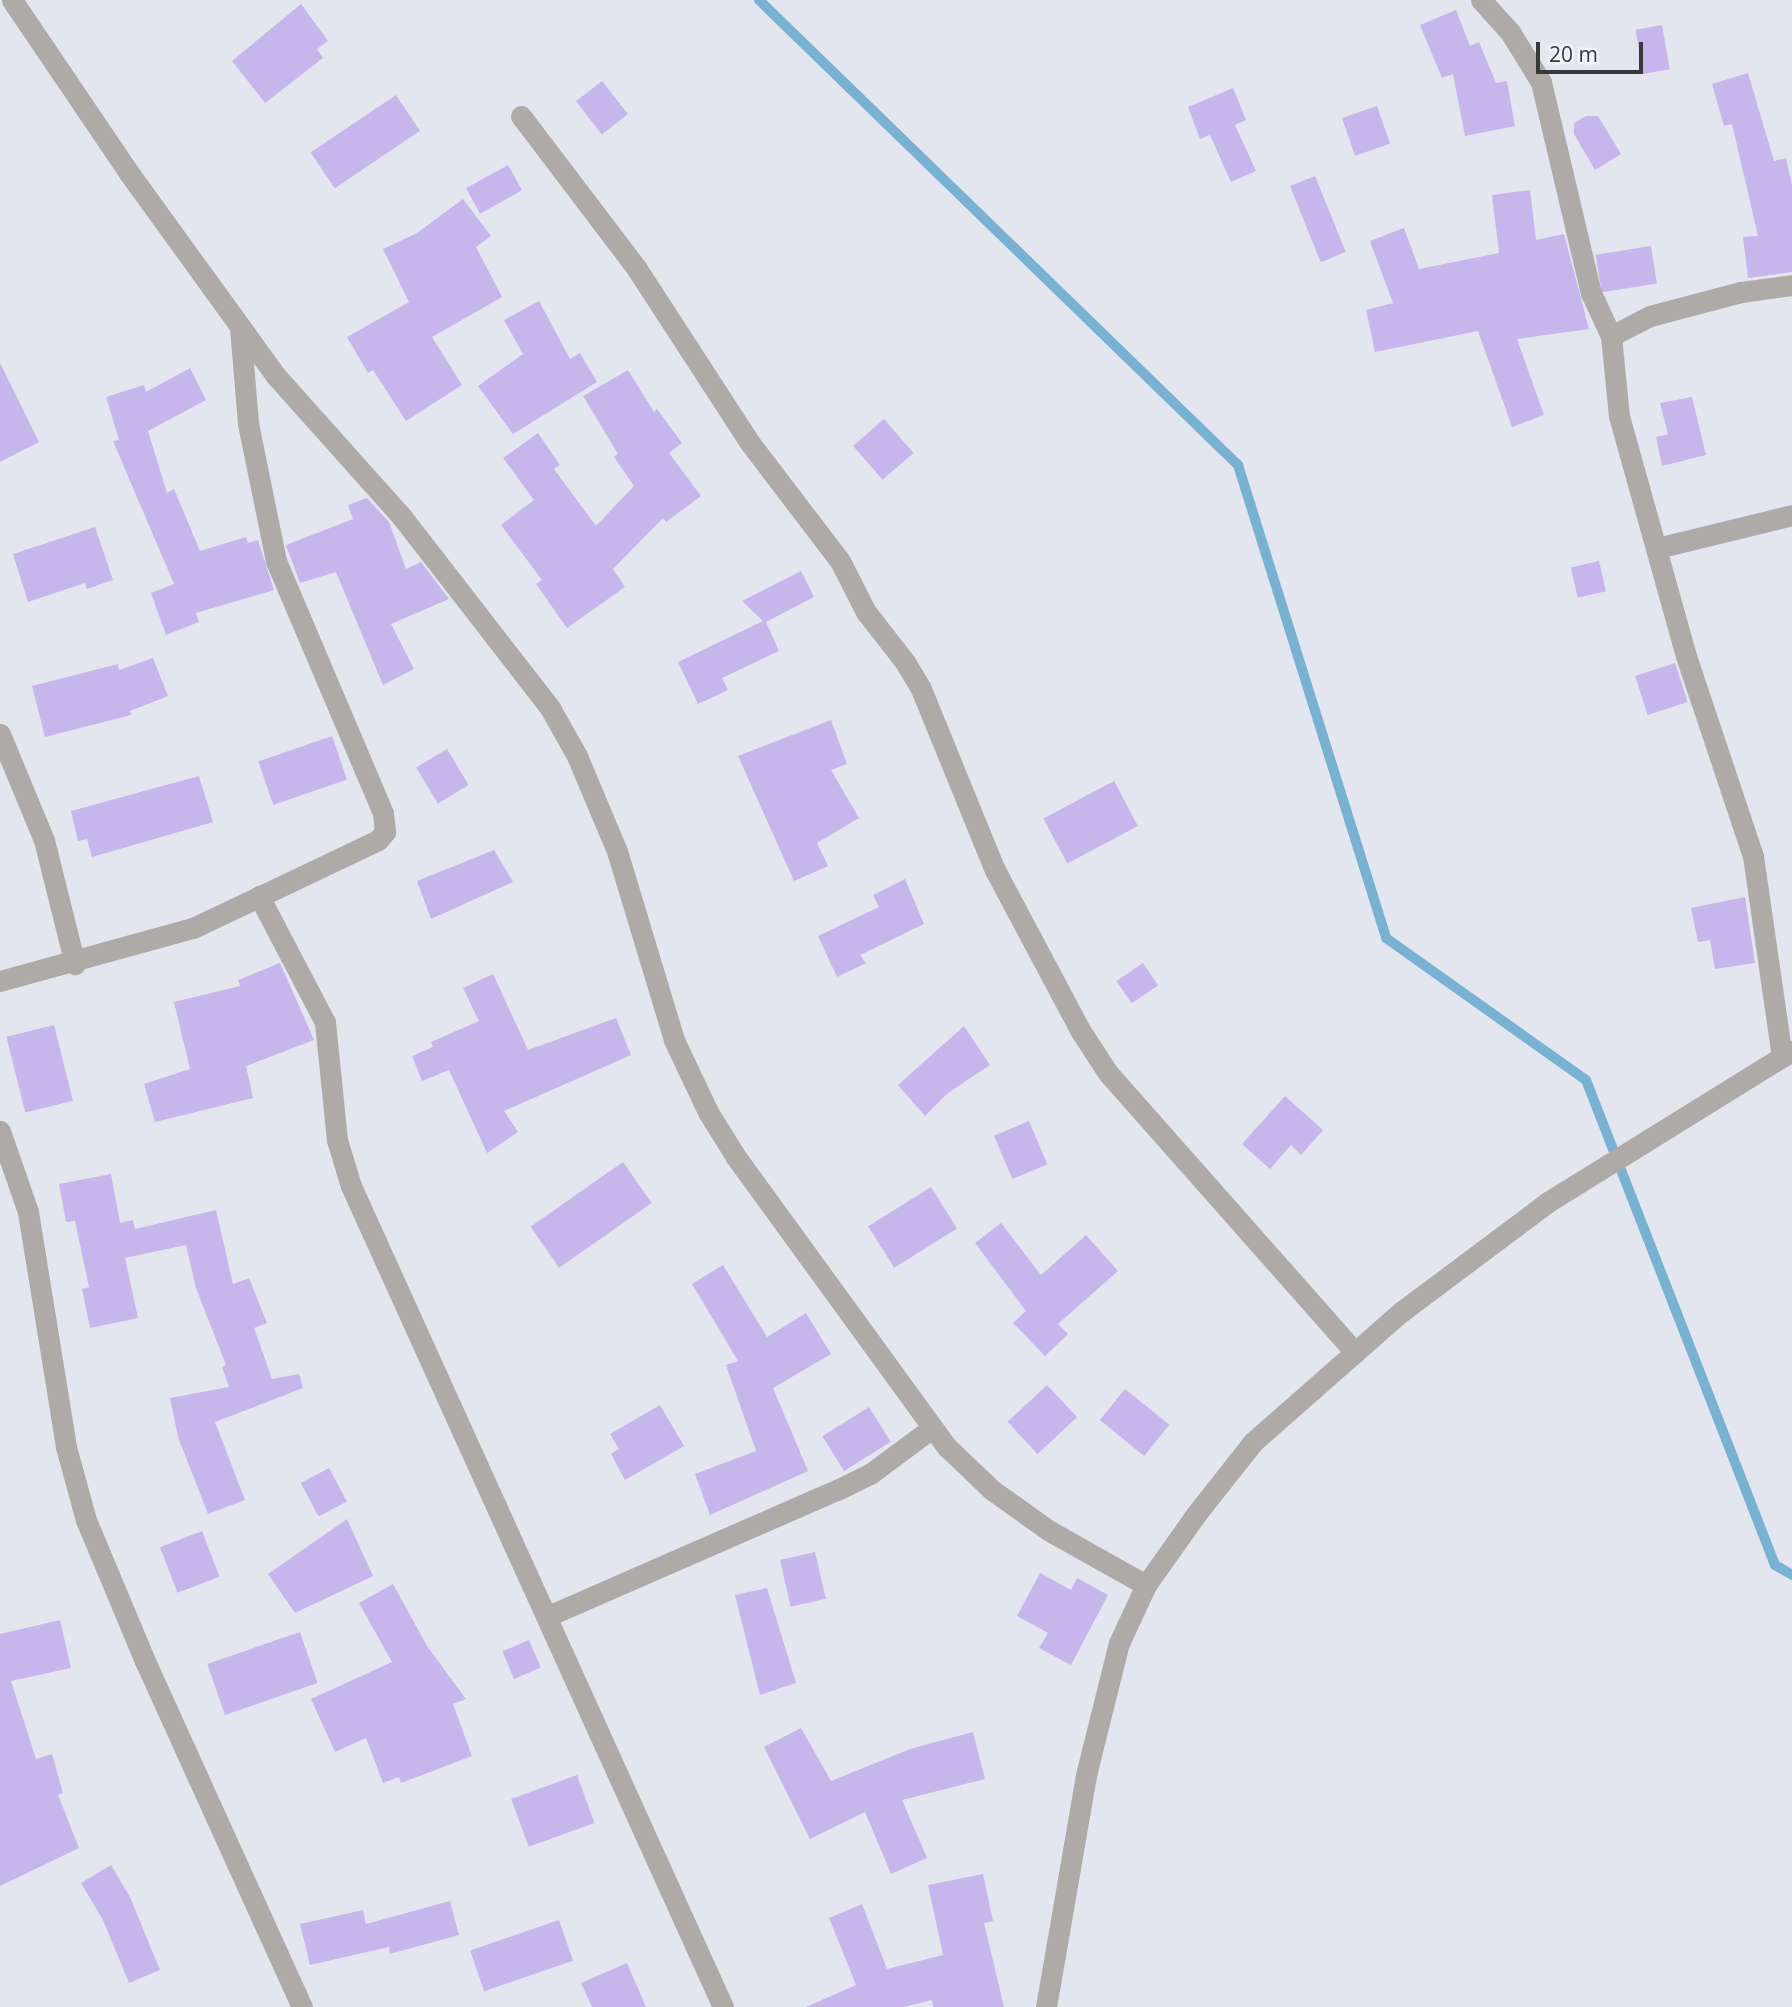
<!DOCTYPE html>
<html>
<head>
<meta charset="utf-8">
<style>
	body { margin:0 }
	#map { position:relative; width:1792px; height:2007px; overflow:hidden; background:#e3e6ef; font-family:"Open Sans",sans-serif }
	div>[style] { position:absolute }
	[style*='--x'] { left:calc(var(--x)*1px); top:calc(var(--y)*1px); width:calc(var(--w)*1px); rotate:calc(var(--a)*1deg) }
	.stream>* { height:10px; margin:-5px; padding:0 5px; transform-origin:5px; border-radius:5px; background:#78b1d1 }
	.building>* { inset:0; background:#c7b6eb; transform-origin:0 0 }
	.minor>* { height:21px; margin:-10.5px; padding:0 10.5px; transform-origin:10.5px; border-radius:10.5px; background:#aeaaa8 }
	span { translate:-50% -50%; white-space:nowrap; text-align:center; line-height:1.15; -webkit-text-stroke:5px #f0f3fc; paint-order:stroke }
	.scale { position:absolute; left:1536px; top:42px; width:107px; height:32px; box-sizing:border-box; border:4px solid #37383c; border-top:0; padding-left:9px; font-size:21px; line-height:24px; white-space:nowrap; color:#37383c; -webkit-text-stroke:5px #f0f3fc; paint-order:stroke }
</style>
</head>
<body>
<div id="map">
	<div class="stream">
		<div style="--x:759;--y:0;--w:668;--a:44.15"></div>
		<div style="--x:1238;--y:465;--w:496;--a:72.6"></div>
		<div style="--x:1386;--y:938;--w:245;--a:35.4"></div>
		<div style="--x:1586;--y:1080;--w:521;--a:68.71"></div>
		<div style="--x:1775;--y:1565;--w:20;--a:30"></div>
	</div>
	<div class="building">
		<div style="clip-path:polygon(301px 4px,328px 41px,317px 49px,323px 58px,265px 103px,232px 61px)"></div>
		<div style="clip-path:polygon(1456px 10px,1470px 46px,1479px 42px,1496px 83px,1507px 81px,1515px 126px,1465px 136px,1453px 74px,1442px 78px,1420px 25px)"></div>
		<div style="left:1662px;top:25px;width:45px;height:27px;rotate:80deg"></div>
		<div style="clip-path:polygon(1748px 73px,1774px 161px,1786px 158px,1792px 185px,1792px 272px,1748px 278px,1743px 237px,1758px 236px,1732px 124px,1724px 126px,1712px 84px)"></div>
		<div style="left:602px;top:81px;width:42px;height:33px;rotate:52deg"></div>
		<div style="clip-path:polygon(1233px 88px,1246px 120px,1235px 125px,1256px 171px,1231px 182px,1210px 135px,1200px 139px,1188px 107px)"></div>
		<div style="left:396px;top:95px;width:43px;height:103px;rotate:56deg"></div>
		<div style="left:1377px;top:106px;width:40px;height:37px;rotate:71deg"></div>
		<div style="clip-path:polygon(1586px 116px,1598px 116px,1621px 154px,1595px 170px,1574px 134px,1574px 123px)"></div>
		<div style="left:508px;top:165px;width:29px;height:48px;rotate:61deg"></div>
		<div style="left:1315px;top:176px;width:82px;height:27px;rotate:68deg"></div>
		<div style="clip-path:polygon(1530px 190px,1536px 240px,1564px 234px,1589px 329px,1517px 339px,1544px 415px,1512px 427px,1478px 331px,1375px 352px,1366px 310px,1393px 303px,1370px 241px,1404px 228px,1419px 269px,1499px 253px,1492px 195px)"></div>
		<div style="clip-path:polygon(463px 199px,491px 236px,476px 247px,502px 297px,432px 337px,462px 385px,406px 421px,373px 370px,368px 373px,347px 337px,409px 302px,383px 249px,417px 233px)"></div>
		<div style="left:1651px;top:246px;width:38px;height:56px;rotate:81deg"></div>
		<div style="clip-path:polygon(539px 301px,570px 359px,580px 353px,597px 382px,513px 434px,478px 386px,523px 354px,504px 320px)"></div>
		<div style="clip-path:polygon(0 363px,39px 442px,0 462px)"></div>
		<div style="clip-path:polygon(190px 368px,206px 400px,148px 431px,167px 493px,174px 489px,200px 551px,246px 537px,248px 543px,258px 540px,274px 590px,196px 613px,199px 622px,166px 635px,151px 593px,174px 584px,113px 441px,119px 440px,106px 397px,144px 385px,146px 392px)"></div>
		<div style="clip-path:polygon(628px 370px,654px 412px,657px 409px,682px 443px,669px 453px,701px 496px,666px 522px,663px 518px,613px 569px,625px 587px,567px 628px,536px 584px,542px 580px,501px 525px,534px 500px,503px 458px,538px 433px,560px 465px,554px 469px,596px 526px,634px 486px,614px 457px,618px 454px,583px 396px)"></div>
		<div style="clip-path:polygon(1692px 397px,1706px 455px,1662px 466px,1656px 437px,1668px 434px,1660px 403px)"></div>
		<div style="left:884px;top:419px;width:45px;height:41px;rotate:49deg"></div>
		<div style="clip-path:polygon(367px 498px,389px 522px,406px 569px,421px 562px,449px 599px,391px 624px,414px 669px,383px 685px,336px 572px,300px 583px,286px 545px,353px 519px,348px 505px)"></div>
		<div style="clip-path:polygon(95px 527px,113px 580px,87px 589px,85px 583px,28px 602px,13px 554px)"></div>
		<div style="left:1599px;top:561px;width:31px;height:29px;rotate:77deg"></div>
		<div style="clip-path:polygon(801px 571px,814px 597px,766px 622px,779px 651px,722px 678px,728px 690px,698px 704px,678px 662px,763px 621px,742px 601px)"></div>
		<div style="clip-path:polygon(153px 658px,168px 696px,130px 711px,131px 715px,45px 737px,32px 686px,118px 664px,119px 670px)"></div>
		<div style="left:1675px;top:663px;width:41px;height:42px;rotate:72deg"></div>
		<div style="clip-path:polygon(831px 720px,847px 764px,831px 770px,859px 818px,817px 843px,828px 866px,794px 881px,738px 756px)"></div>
		<div style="left:332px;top:736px;width:46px;height:78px;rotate:71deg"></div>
		<div style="left:447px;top:749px;width:42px;height:36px;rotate:59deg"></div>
		<div style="clip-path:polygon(199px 776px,213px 822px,92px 857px,87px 839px,78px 841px,71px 811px)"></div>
		<div style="left:1114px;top:781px;width:51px;height:80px;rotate:62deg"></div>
		<div style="clip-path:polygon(494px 850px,513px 882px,431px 919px,417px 881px)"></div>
		<div style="clip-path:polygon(905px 879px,924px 924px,860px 955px,866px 963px,837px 977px,818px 936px,879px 907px,873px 895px)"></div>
		<div style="clip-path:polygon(1745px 897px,1755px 963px,1715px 969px,1710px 940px,1698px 942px,1691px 908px)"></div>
		<div style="clip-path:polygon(280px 963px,314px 1040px,246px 1066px,253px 1098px,155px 1122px,144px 1084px,190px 1069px,174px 1002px,240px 986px,238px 980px)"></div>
		<div style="left:1143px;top:963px;width:27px;height:32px;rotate:56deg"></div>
		<div style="clip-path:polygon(493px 974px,528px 1050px,616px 1018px,631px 1055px,504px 1111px,518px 1132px,487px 1153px,449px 1070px,422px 1081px,412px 1056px,433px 1047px,431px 1042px,479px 1021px,463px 988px)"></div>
		<div style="left:54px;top:1025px;width:78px;height:49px;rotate:76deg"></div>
		<div style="clip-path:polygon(964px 1026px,990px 1065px,948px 1093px,925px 1116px,898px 1085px)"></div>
		<div style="clip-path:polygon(1285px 1096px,1323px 1130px,1301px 1155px,1291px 1145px,1270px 1169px,1242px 1144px)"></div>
		<div style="left:1029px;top:1121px;width:47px;height:38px;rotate:67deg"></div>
		<div style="left:623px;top:1162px;width:50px;height:113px;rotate:55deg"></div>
		<div style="clip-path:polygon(111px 1174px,120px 1223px,133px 1220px,135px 1229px,216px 1210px,233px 1284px,249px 1278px,267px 1323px,254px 1328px,272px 1379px,299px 1374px,303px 1388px,215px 1422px,245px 1500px,208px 1514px,178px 1437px,170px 1398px,229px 1387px,222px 1367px,226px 1365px,196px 1288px,186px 1245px,125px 1258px,138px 1318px,90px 1328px,82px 1289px,89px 1287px,75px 1221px,66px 1222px,59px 1184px)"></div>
		<div style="left:931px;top:1187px;width:49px;height:74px;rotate:58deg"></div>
		<div style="clip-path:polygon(1001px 1223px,1041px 1275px,1086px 1235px,1118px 1271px,1058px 1324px,1068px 1334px,1045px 1356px,1013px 1323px,1026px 1311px,975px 1243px)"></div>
		<div style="clip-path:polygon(723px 1265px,767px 1337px,806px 1313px,831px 1354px,773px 1388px,808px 1471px,710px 1515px,695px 1474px,756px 1451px,726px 1365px,738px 1361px,692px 1284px)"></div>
		<div style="left:1047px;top:1385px;width:44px;height:54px;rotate:47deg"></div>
		<div style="left:1125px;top:1389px;width:57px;height:40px;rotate:39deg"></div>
		<div style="clip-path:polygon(660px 1405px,684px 1446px,625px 1480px,611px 1454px,619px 1449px,610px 1434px)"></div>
		<div style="left:869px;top:1407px;width:41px;height:55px;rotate:58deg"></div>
		<div style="left:329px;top:1468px;width:38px;height:32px;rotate:62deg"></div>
		<div style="clip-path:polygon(347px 1519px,373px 1576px,295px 1613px,268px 1574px)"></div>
		<div style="left:202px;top:1531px;width:49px;height:45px;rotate:69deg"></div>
		<div style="left:815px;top:1552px;width:48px;height:36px;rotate:77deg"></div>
		<div style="clip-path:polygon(1040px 1573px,1071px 1590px,1077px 1578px,1108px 1595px,1071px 1665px,1039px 1648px,1048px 1633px,1017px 1616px)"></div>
		<div style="clip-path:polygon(393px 1584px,427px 1646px,466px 1699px,453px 1704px,472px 1756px,401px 1783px,399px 1777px,383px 1783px,366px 1738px,335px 1752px,311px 1699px,392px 1662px,359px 1603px)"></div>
		<div style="clip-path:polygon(767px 1588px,796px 1683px,760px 1695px,735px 1595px)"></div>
		<div style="clip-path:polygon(60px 1620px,71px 1668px,11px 1681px,36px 1759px,52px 1754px,63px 1793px,58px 1795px,79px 1848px,0 1886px,0 1634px)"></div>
		<div style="left:300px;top:1632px;width:54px;height:98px;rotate:71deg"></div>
		<div style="left:529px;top:1640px;width:30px;height:29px;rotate:67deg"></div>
		<div style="clip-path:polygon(801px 1728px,831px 1781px,910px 1749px,973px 1732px,985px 1779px,902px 1800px,927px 1858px,891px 1874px,865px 1812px,810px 1839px,764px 1747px)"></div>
		<div style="left:577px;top:1775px;width:51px;height:70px;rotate:70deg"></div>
		<div style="clip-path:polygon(111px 1865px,130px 1897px,160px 1970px,129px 1983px,103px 1920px,81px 1883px)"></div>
		<div style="clip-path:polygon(983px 1874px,993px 1921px,984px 1923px,1004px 2007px,933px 2007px,932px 2000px,904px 2007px,806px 2007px,856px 1985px,829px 1918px,862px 1904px,887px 1969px,943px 1955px,928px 1885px)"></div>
		<div style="clip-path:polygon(450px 1901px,459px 1935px,390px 1954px,389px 1947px,310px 1965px,300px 1924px,363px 1910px,366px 1924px)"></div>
		<div style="left:559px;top:1920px;width:43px;height:94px;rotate:71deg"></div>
		<div style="clip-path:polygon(627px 1963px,646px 2007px,592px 2007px,581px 1983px)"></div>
	</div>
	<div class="minor">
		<div style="--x:12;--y:0;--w:209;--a:55.9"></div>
		<div style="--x:129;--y:173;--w:251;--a:54.1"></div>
		<div style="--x:276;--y:376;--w:189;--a:48.2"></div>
		<div style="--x:402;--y:517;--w:242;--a:52.2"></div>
		<div style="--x:550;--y:708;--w:55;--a:60.6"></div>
		<div style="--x:577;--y:756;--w:103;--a:67.2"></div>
		<div style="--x:617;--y:851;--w:197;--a:73.2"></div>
		<div style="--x:674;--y:1040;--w:80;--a:64.7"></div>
		<div style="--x:708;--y:1112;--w:53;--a:58.1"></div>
		<div style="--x:736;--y:1157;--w:359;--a:54"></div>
		<div style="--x:947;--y:1447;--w:62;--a:43.7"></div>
		<div style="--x:992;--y:1490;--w:69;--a:35.5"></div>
		<div style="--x:1048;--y:1530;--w:112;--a:29.3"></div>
		<div style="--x:1481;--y:0;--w:43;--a:47.8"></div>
		<div style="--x:1510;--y:32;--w:59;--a:58.2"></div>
		<div style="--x:1541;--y:82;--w:217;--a:76.7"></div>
		<div style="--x:1591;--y:293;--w:47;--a:65.1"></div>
		<div style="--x:1611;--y:336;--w:80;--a:84.3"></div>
		<div style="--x:1619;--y:416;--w:249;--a:74.4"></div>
		<div style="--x:1686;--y:656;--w:211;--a:71.5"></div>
		<div style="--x:1753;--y:856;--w:203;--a:81.8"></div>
		<div style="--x:521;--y:116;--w:192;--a:52.8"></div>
		<div style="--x:637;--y:269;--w:207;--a:57"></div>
		<div style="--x:750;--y:443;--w:148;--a:52.7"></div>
		<div style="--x:840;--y:561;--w:57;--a:63"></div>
		<div style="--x:866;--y:612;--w:63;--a:52"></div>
		<div style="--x:905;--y:662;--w:31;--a:59"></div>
		<div style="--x:921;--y:689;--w:196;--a:67.8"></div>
		<div style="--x:995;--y:870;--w:181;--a:62"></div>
		<div style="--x:1080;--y:1030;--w:51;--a:56.9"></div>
		<div style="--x:1108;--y:1073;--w:373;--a:48.5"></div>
		<div style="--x:1611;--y:336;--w:44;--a:-27.1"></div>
		<div style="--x:1650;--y:316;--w:94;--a:-14.8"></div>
		<div style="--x:1741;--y:292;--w:51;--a:-7.8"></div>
		<div style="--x:1657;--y:548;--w:139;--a:-13.7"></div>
		<div style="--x:0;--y:734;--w:115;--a:67.5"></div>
		<div style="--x:44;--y:840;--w:128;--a:76"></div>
		<div style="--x:259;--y:896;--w:142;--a:62.4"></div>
		<div style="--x:325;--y:1022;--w:119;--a:84.2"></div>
		<div style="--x:337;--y:1140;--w:48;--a:73.1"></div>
		<div style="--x:351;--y:1186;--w:901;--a:65.62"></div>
		<div style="--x:0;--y:981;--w:200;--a:-15.4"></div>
		<div style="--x:193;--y:928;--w:205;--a:-25.4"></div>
		<div style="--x:378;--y:840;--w:11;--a:-49"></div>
		<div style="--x:385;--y:832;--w:19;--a:-96"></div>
		<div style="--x:383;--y:813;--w:274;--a:-113"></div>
		<div style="--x:276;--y:561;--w:141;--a:-101.5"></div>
		<div style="--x:248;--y:423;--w:96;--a:-94.8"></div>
		<div style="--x:0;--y:1131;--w:86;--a:70.9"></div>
		<div style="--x:28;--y:1212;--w:238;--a:80.8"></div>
		<div style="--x:66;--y:1447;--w:76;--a:74.7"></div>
		<div style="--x:86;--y:1520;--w:153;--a:67.3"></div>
		<div style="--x:145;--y:1661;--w:380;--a:65.6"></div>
		<div style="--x:548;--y:1616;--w:315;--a:-23.6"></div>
		<div style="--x:837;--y:1490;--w:37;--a:-26"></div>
		<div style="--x:870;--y:1474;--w:77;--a:-36.6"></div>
		<div style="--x:1046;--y:2007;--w:235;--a:-80.2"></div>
		<div style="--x:1086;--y:1775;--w:136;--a:-76"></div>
		<div style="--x:1119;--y:1643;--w:64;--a:-65"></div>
		<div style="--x:1146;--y:1585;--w:88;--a:-54.7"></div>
		<div style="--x:1197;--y:1513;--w:90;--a:-51.7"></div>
		<div style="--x:1253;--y:1442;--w:197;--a:-41.3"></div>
		<div style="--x:1401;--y:1312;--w:184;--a:-36.8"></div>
		<div style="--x:1548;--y:1202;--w:287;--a:-31.8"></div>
	</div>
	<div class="scale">20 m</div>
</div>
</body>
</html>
